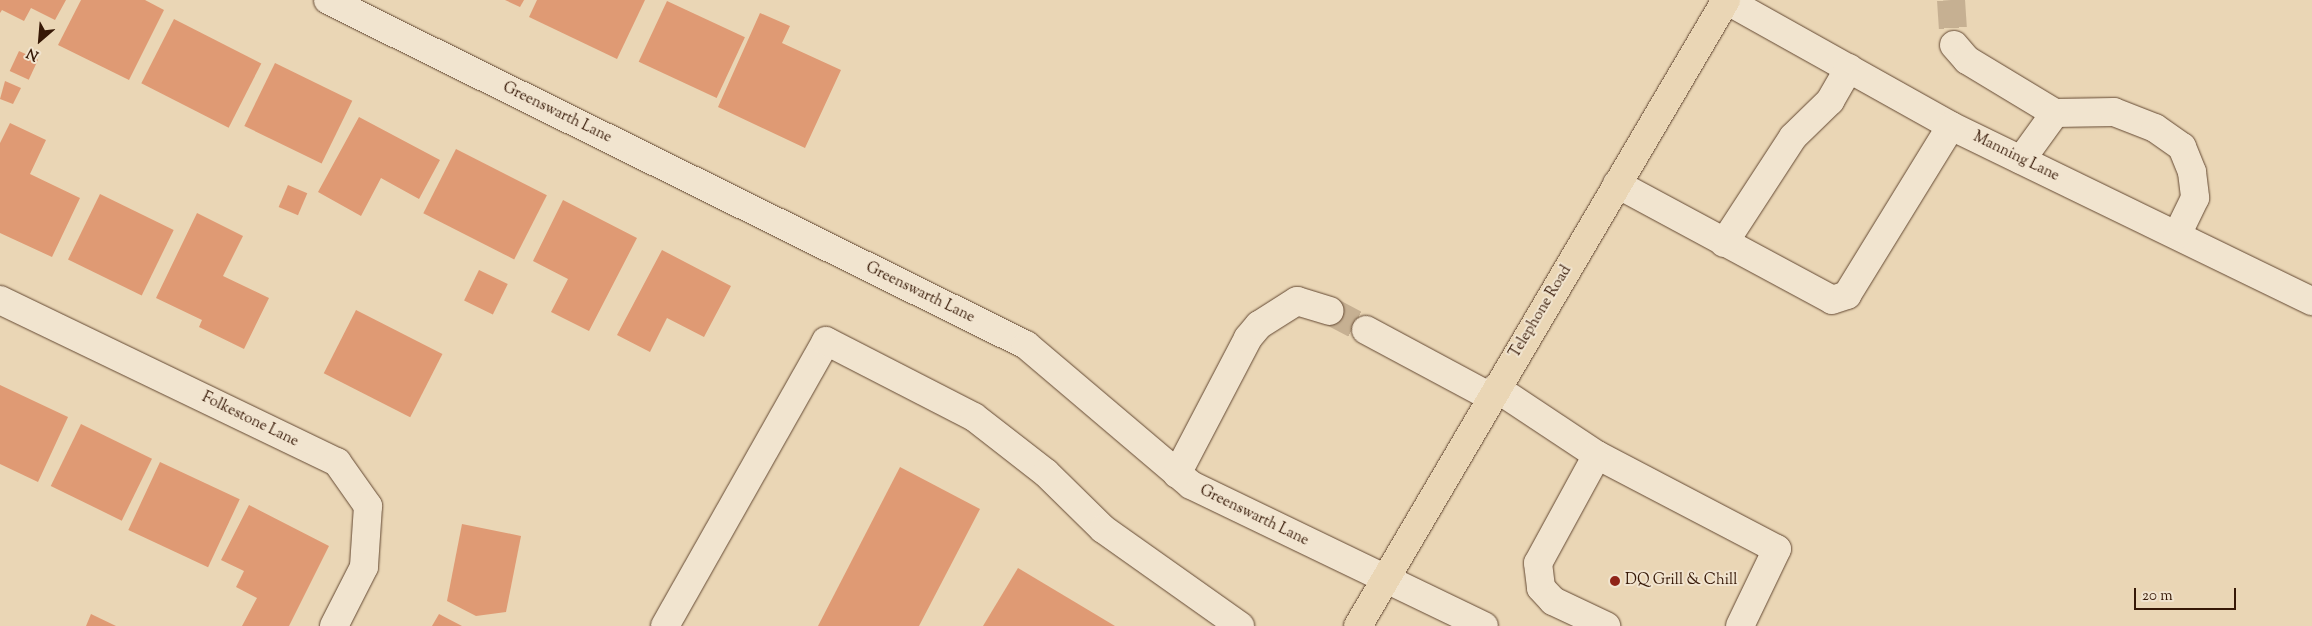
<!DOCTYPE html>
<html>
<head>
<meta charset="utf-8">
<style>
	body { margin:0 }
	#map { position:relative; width:2312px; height:626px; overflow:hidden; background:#ead6b5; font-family:"Sorts Mill Goudy",serif }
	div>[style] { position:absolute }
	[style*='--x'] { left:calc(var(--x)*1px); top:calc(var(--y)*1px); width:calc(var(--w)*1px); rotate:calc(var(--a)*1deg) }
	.building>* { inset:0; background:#df9a74; transform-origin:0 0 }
	.minor-tunnel>* { height:28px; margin-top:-14px; transform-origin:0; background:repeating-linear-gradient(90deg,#c6b092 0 28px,transparent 0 42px) }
	.roads { filter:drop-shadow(0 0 1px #634832) drop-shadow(0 0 1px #634832) }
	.minor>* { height:28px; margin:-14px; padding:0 14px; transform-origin:14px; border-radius:14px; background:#f1e4cf }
	.major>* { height:28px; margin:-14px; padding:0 14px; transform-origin:14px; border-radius:14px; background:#ead6b5 }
	.dots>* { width:14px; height:14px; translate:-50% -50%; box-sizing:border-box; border:2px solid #f1e4cf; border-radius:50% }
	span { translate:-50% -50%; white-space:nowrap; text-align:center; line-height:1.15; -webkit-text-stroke:4px #f1e4cf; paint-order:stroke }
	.street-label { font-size:15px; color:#361806 }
	.poi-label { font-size:15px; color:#361806 }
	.left { translate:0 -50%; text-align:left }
	.north { position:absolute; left:15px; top:15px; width:50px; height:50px; -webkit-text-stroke:4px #f1e4cf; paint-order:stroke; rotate:207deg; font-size:14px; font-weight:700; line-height:20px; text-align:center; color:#361806 }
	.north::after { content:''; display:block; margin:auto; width:18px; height:22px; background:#361806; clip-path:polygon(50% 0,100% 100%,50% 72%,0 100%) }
	.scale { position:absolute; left:2134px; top:588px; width:102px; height:22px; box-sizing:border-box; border:2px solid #361806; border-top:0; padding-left:6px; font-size:15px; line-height:18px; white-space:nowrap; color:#361806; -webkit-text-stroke:4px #f1e4cf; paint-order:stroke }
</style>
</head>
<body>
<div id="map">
	<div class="building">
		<div style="clip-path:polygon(0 0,66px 0,55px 20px,31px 8px,24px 21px,2px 10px,0 13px)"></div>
		<div style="clip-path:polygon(81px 0,145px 0,164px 10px,129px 80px,58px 45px)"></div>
		<div style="clip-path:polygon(505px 0,524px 0,520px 7px)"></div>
		<div style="clip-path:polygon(537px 0,645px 0,617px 59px,529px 17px)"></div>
		<div style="left:667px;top:1px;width:86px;height:67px;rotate:25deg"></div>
		<div style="clip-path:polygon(760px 13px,790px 26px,782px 43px,841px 70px,805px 148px,718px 107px)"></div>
		<div style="left:174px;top:19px;width:98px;height:72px;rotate:27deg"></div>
		<div style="left:19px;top:51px;width:21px;height:22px;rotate:25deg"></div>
		<div style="left:275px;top:63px;width:86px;height:70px;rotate:26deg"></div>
		<div style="clip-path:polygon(5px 81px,21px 88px,13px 104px,0 99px)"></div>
		<div style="clip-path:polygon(359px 117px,440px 160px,419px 199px,381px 178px,361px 216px,318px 192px)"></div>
		<div style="clip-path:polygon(10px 123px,46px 140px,30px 174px,80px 198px,52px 257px,0 233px,0 143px)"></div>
		<div style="left:456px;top:149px;width:102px;height:72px;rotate:27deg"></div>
		<div style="left:288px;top:185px;width:21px;height:24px;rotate:23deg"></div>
		<div style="left:100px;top:194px;width:82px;height:73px;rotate:26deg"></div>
		<div style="clip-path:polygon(563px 200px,637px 238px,589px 331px,551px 312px,568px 279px,533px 261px)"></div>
		<div style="clip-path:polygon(197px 213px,243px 236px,223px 276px,269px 298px,244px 349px,199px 327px,202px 320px,156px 298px)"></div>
		<div style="clip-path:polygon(662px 250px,731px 286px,704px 337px,667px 318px,650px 352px,617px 335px)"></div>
		<div style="left:479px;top:270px;width:32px;height:34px;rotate:26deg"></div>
		<div style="left:356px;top:310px;width:97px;height:71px;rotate:27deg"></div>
		<div style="clip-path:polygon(0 385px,68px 417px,38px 482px,0 464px)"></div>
		<div style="left:81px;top:424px;width:79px;height:69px;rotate:26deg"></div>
		<div style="left:160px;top:462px;width:88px;height:75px;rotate:25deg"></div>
		<div style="clip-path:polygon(900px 467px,980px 509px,919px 626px,818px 626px)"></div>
		<div style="clip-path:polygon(249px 505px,329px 546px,289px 626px,242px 626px,257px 598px,236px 587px,244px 571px,221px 560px)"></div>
		<div style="clip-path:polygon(462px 524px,521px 536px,506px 612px,476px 616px,447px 601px)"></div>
		<div style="clip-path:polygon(1018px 568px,1115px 626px,983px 626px)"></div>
		<div style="clip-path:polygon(91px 614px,116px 626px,86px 626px)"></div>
		<div style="clip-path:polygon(439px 614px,462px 626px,432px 626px)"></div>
	</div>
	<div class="minor-tunnel">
		<div style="--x:1951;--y:0;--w:45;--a:86.2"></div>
		<div style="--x:1330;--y:311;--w:41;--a:27.8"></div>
	</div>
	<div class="roads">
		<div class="minor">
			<div style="--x:328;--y:0;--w:779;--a:26.3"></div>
			<div style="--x:1026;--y:345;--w:216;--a:40.3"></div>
			<div style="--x:1191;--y:485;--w:325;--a:25.7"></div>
			<div style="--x:1726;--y:0;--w:258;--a:29.2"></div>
			<div style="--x:1951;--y:126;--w:401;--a:25.9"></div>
			<div style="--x:1954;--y:45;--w:20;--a:49"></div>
			<div style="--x:1967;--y:60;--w:103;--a:31.1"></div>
			<div style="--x:2055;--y:113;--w:59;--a:-1"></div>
			<div style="--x:2114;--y:112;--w:44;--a:21.3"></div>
			<div style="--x:2155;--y:128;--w:33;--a:35"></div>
			<div style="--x:2182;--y:147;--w:27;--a:68"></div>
			<div style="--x:2192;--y:172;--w:26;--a:83"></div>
			<div style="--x:2195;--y:198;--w:41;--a:115.9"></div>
			<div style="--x:2021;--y:160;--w:58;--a:-54.1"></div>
			<div style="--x:1617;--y:184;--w:244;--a:28.3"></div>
			<div style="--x:1832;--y:300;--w:16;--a:-18"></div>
			<div style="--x:1847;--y:295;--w:198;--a:-58.4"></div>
			<div style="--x:1724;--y:243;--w:126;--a:-56.9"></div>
			<div style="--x:1793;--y:137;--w:52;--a:-44.2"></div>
			<div style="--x:1830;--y:101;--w:38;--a:-60"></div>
			<div style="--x:0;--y:300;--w:374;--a:25.7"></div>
			<div style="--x:337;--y:462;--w:54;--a:54.8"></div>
			<div style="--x:368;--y:506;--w:61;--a:93.8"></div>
			<div style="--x:364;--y:567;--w:66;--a:117"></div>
			<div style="--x:1366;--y:330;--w:142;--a:28.2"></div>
			<div style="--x:1496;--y:388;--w:121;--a:33.6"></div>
			<div style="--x:1597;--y:455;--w:203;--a:27.6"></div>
			<div style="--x:1777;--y:549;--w:85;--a:115.7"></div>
			<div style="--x:1597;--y:455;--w:123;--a:118.6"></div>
			<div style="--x:1538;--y:563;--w:25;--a:83"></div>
			<div style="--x:1541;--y:588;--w:18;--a:47"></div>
			<div style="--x:1553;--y:601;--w:59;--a:25.3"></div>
			<div style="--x:1177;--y:474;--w:153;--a:-62.4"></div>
			<div style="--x:1248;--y:338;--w:17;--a:-50"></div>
			<div style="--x:1259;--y:325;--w:45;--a:-32.3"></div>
			<div style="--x:1297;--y:301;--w:34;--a:17"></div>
			<div style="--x:665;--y:626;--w:327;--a:-60.5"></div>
			<div style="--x:826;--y:341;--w:166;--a:27.2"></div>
			<div style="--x:974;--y:417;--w:91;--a:37.9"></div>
			<div style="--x:1046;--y:473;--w:80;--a:44.5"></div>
			<div style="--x:1103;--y:529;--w:168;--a:35.3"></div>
		</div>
		<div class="major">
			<div style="--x:1358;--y:626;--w:726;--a:-59.55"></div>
		</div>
	</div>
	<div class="dots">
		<div style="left:1615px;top:581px;background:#8f2418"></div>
	</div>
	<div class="street-label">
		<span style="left:557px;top:113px;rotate:26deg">Greenswarth Lane</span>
		<span style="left:2016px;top:157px;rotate:26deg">Manning Lane</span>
		<span style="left:920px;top:293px;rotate:26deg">Greenswarth Lane</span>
		<span style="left:1541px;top:312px;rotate:-59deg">Telephone Road</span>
		<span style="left:250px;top:420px;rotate:26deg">Folkestone Lane</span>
		<span style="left:1254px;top:516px;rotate:26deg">Greenswarth Lane</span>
	</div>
	<div class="poi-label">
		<span class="left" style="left:1625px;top:581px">DQ Grill &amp; Chill</span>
	</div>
	<div class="north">N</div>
	<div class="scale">20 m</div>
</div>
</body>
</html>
